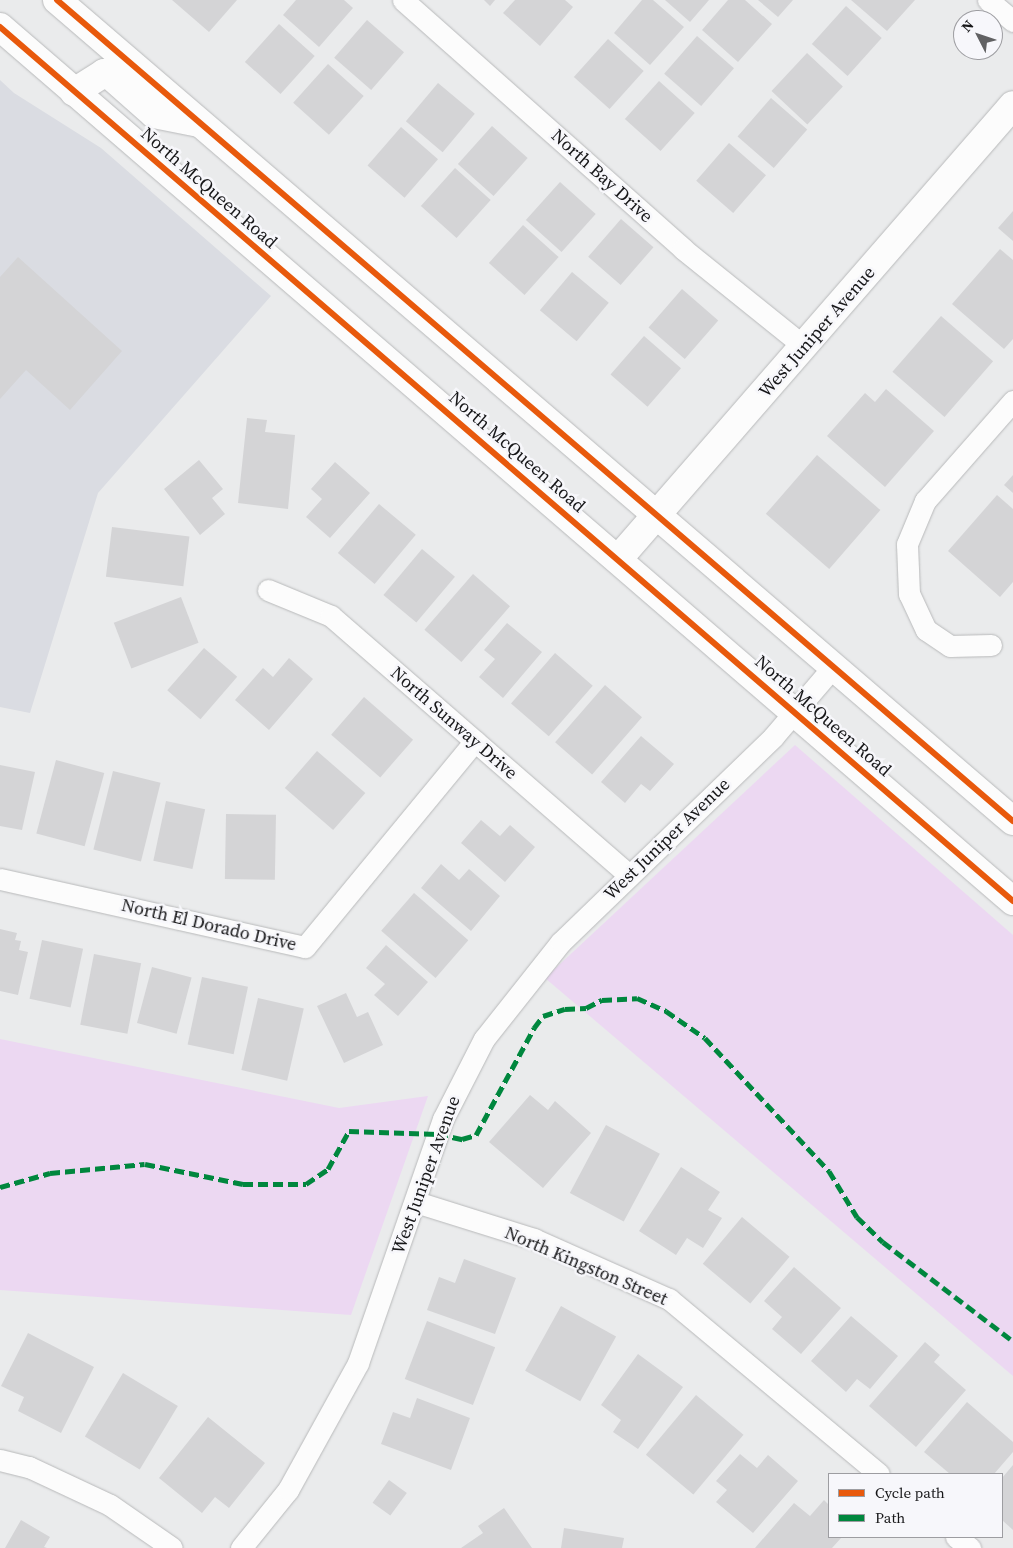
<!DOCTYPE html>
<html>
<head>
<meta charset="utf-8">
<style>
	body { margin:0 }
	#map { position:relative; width:1013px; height:1548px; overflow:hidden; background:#eaebec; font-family:"Source Serif 4",serif }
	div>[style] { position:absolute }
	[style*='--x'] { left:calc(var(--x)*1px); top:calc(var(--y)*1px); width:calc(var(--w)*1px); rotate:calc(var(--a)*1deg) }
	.built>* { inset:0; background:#dadce2 }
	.green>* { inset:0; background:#ecd8f2 }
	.building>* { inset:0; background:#d4d4d6; transform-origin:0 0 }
	.roads { filter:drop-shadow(0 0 1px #b8b9ba) drop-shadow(0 0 1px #b8b9ba) }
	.street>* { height:21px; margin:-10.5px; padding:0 10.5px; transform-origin:10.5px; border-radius:10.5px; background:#fcfcfc }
	.secondary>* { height:28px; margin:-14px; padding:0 14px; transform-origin:14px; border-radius:14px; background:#fcfcfc }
	.quiet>* { height:5px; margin-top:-2.5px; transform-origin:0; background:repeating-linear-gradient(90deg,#00873e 0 10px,transparent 0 15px) }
	.cycleway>* { height:6px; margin:-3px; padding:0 3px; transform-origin:3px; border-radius:3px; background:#e8590c }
	span { translate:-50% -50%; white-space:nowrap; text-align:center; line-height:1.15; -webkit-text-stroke:5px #f7f7fb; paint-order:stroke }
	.street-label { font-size:18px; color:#171719 }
	.legend { position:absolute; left:828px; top:1473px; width:175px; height:65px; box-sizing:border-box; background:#f7f7fb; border:1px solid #9d9da1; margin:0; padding:6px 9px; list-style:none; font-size:15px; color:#171719 }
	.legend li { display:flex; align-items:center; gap:10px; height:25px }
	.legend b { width:25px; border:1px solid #9d9da1 }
	.north { position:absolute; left:953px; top:10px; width:50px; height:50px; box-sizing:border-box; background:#f7f7fb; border:1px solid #9d9da1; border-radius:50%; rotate:311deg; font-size:14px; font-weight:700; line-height:20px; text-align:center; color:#171719 }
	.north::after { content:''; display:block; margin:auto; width:18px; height:22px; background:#616163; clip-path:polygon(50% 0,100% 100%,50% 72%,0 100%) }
</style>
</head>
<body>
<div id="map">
	<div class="built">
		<div style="clip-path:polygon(0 80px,14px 93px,101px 148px,271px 296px,98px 493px,30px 713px,0 707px)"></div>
	</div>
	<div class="green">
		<div style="clip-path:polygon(795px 745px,1013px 935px,1013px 1376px,545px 978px)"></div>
		<div style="clip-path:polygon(0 1039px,339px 1108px,428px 1096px,351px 1315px,0 1290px)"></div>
	</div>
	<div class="building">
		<div style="clip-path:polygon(172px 0,237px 0,209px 32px)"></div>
		<div style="clip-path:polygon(296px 0,344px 0,353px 8px,319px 47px,283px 15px)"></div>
		<div style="clip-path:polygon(484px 0,495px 0,490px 6px)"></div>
		<div style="clip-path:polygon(515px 0,565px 0,573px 7px,540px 46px,503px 13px)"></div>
		<div style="clip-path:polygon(642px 0,653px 0,684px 27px,650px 65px,614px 33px)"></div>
		<div style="clip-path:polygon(665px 0,709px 0,690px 22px)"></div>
		<div style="clip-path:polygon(728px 0,745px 0,772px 24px,738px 62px,702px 30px)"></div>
		<div style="clip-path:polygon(758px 0,793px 0,778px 17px)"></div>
		<div style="clip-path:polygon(851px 0,915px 0,887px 31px)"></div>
		<div style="left:846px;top:6px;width:48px;height:51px;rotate:42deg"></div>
		<div style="left:367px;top:20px;width:49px;height:50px;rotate:41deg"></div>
		<div style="left:279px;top:24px;width:48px;height:51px;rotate:42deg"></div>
		<div style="left:697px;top:36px;width:49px;height:50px;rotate:41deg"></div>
		<div style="left:608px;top:39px;width:48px;height:51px;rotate:42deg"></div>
		<div style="left:807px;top:53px;width:49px;height:52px;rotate:43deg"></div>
		<div style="left:328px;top:64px;width:48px;height:52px;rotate:42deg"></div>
		<div style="left:659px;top:81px;width:48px;height:51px;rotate:42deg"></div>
		<div style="left:438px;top:83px;width:48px;height:50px;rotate:40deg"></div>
		<div style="left:771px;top:98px;width:48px;height:51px;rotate:41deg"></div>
		<div style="left:492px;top:126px;width:48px;height:51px;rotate:42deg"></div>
		<div style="left:401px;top:127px;width:49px;height:51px;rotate:41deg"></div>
		<div style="left:729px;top:143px;width:49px;height:50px;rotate:41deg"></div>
		<div style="left:455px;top:168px;width:48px;height:51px;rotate:42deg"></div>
		<div style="left:560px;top:182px;width:48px;height:51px;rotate:42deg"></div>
		<div style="clip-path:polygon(1013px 211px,1013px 241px,998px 228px)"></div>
		<div style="left:621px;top:219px;width:43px;height:50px;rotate:41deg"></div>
		<div style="left:523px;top:225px;width:48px;height:51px;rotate:42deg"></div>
		<div style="clip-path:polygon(1000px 249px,1013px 260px,1013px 339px,1004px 349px,952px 304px)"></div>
		<div style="clip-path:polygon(18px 257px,122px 351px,70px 410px,26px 370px,0 399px,0 277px)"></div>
		<div style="left:572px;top:272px;width:48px;height:50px;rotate:40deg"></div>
		<div style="left:682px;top:289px;width:48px;height:51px;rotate:41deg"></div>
		<div style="left:941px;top:316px;width:69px;height:74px;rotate:41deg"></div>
		<div style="left:644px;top:336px;width:49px;height:51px;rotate:41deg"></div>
		<div style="clip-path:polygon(886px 389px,934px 431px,885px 487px,827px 436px,865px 393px,875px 402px)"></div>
		<div style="clip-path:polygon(247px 418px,267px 420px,265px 432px,295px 435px,288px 509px,238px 503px)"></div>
		<div style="left:817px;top:455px;width:84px;height:78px;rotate:41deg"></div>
		<div style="clip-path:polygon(199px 460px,223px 489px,212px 498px,225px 514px,200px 535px,164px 489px)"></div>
		<div style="clip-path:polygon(335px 462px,370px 493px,330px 538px,306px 517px,322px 499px,311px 489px)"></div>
		<div style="clip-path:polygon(1013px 475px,1013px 493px,1004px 485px)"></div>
		<div style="clip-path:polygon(997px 495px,1013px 509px,1013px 582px,1000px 597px,948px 551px)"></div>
		<div style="left:379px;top:504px;width:48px;height:64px;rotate:40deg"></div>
		<div style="left:112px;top:527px;width:78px;height:50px;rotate:7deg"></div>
		<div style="left:422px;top:549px;width:43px;height:60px;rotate:40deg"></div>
		<div style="left:473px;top:574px;width:49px;height:74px;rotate:41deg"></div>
		<div style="left:181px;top:597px;width:49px;height:72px;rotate:69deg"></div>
		<div style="clip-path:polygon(507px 623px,542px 652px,503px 698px,479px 677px,495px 659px,484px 650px)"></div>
		<div style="left:204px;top:648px;width:44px;height:56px;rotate:41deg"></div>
		<div style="left:555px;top:653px;width:50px;height:67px;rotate:41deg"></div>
		<div style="clip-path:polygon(289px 658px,313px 679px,269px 730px,235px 700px,263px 668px,273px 677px)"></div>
		<div style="left:605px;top:685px;width:49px;height:76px;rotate:41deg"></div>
		<div style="left:364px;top:697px;width:65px;height:50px;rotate:41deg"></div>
		<div style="clip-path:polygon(641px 736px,674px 764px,650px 791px,641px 784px,625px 803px,601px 782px)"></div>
		<div style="left:317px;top:751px;width:64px;height:49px;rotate:41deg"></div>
		<div style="left:56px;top:760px;width:50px;height:76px;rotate:15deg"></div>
		<div style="clip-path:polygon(0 765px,35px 772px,22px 830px,0 826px)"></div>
		<div style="left:113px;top:771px;width:49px;height:81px;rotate:14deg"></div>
		<div style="left:166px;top:801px;width:40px;height:61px;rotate:12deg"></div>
		<div style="left:226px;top:814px;width:50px;height:65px;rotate:1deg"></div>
		<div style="clip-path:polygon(481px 820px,500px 836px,510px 825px,535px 847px,505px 882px,461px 843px)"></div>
		<div style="clip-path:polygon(441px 864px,459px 880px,469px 869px,500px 896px,471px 931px,421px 888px)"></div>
		<div style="left:414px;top:893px;width:72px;height:50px;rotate:41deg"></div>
		<div style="clip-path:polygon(0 929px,17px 933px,15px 940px,21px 941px,19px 950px,28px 952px,18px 995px,0 991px)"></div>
		<div style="left:42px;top:940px;width:42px;height:60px;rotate:12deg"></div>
		<div style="clip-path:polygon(386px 945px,428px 982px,398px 1016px,374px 995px,385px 984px,366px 968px)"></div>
		<div style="left:94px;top:954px;width:48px;height:72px;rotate:11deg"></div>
		<div style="left:152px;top:967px;width:41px;height:58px;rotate:15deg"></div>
		<div style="left:202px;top:977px;width:47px;height:69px;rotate:12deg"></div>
		<div style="clip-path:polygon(346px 993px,357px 1017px,368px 1012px,383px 1045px,344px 1063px,317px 1006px)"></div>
		<div style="left:258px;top:998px;width:47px;height:74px;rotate:13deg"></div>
		<div style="clip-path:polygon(530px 1095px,548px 1110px,555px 1101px,591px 1133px,543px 1188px,489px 1142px)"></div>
		<div style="left:606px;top:1125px;width:61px;height:77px;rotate:28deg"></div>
		<div style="clip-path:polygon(681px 1167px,720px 1192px,708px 1210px,722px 1218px,703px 1248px,687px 1238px,676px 1255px,639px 1231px)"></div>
		<div style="left:742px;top:1217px;width:62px;height:61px;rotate:40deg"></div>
		<div style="clip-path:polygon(464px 1259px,516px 1278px,495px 1334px,427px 1310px,439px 1277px,455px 1283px)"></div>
		<div style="clip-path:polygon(794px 1267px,841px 1308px,801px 1354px,772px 1329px,782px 1317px,764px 1301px)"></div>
		<div style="left:561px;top:1306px;width:63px;height:74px;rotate:29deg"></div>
		<div style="clip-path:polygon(851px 1316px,898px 1356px,870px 1389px,857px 1379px,846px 1392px,811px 1361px)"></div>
		<div style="left:427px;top:1321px;width:73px;height:62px;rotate:21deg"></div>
		<div style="clip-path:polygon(28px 1333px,94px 1367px,61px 1433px,18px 1411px,24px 1397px,1px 1386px)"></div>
		<div style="clip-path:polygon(925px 1342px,940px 1355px,934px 1362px,966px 1390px,916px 1447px,869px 1406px)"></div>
		<div style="clip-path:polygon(638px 1354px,683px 1387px,638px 1449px,613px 1432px,621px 1420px,601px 1405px)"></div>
		<div style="left:123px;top:1373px;width:64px;height:74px;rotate:31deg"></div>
		<div style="left:696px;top:1395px;width:62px;height:78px;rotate:40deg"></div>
		<div style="clip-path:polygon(417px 1398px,470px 1418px,451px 1470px,381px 1444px,393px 1412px,410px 1418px)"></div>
		<div style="clip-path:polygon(967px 1402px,1013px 1442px,1013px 1452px,994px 1474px,950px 1474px,924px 1452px)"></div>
		<div style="clip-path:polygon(208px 1417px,265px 1463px,229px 1508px,215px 1497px,202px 1513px,159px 1478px)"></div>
		<div style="clip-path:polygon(740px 1454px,757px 1468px,768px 1455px,798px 1481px,753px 1533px,716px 1502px,727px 1490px,716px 1481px)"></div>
		<div style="clip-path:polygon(1013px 1465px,1013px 1530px,1002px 1520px,1002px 1478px)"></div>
		<div style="left:389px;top:1480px;width:22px;height:28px;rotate:36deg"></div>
		<div style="clip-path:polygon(824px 1500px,829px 1505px,829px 1537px,842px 1537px,832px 1548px,755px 1548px,794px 1503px,810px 1516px)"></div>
		<div style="clip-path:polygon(504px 1508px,532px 1548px,461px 1548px,483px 1533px,478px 1526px)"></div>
		<div style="clip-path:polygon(21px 1520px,50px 1537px,44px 1547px,47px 1548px,5px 1548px)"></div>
		<div style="clip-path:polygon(564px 1528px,624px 1538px,622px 1548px,561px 1548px)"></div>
	</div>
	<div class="roads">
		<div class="street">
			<div style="--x:403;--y:0;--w:375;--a:41.6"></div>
			<div style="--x:683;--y:249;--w:156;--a:38.8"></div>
			<div style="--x:988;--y:0;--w:33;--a:40"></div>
			<div style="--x:268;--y:590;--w:68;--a:22.4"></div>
			<div style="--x:331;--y:616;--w:395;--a:41"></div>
			<div style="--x:991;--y:645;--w:41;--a:178.6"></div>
			<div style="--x:950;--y:646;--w:29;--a:-146"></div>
			<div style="--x:926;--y:630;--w:40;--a:-115"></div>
			<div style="--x:909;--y:594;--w:50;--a:-92.3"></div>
			<div style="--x:907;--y:544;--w:47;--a:-67.3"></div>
			<div style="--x:925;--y:501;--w:133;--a:-48.7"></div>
			<div style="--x:0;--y:879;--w:312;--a:12.6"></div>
			<div style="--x:305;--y:947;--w:267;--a:-50.5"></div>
			<div style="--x:416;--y:1202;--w:124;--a:17.4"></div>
			<div style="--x:534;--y:1239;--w:148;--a:24"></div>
			<div style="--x:669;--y:1299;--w:273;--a:39.8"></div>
			<div style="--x:0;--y:1460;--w:30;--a:14"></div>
			<div style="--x:29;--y:1467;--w:89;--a:25.1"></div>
			<div style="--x:110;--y:1505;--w:75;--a:34.7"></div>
			<div style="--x:956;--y:1537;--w:18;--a:38"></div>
			<div style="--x:241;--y:1548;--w:75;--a:-51"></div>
			<div style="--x:288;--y:1490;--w:145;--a:-61.1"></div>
			<div style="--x:358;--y:1363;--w:258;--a:-70.8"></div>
			<div style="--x:443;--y:1119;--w:90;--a:-62.9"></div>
			<div style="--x:484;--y:1039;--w:124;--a:-51.6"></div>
			<div style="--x:561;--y:942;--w:295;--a:-44"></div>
			<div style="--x:773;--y:737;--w:92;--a:-49.4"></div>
		</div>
		<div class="secondary">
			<div style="--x:57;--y:0;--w:1260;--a:40.66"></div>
			<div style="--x:0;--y:27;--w:1338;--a:40.79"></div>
			<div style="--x:74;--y:92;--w:36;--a:-32"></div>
			<div style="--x:104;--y:73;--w:8;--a:23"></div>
			<div style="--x:111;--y:76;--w:57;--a:41.5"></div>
			<div style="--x:154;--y:114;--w:46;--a:11.3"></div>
			<div style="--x:619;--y:558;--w:600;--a:-48.98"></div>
		</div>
	</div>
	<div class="quiet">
		<div style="--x:0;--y:1187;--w:52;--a:-15.6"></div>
		<div style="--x:50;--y:1173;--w:95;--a:-5.4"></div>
		<div style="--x:145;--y:1164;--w:100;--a:11.5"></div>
		<div style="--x:243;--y:1184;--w:63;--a:0"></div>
		<div style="--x:306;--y:1184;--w:27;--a:-34"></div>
		<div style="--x:328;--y:1169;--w:43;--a:-61.1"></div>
		<div style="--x:349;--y:1131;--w:89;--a:1.9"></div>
		<div style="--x:438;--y:1134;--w:25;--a:12"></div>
		<div style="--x:462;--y:1139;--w:15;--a:-16"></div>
		<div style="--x:476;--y:1135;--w:122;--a:-61.5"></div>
		<div style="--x:534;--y:1028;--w:15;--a:-53"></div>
		<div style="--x:543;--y:1016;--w:23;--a:-18"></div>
		<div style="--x:565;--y:1009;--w:21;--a:-3"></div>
		<div style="--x:586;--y:1008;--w:18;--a:-27"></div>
		<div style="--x:602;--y:1000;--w:35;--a:-3"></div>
		<div style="--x:637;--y:998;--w:32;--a:24"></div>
		<div style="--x:666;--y:1011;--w:47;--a:34.7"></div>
		<div style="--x:705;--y:1038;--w:182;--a:47"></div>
		<div style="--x:829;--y:1171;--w:54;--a:58.7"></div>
		<div style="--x:857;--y:1217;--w:36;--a:44"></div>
		<div style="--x:883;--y:1242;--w:163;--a:37.3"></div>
	</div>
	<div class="cycleway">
		<div style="--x:57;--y:0;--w:1260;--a:40.66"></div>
		<div style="--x:0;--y:27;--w:1338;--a:40.79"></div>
	</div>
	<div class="street-label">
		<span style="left:602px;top:176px;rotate:42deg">North Bay Drive</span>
		<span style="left:209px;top:188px;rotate:41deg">North McQueen Road</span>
		<span style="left:817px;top:332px;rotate:-49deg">West Juniper Avenue</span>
		<span style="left:517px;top:452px;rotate:41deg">North McQueen Road</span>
		<span style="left:823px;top:716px;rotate:41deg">North McQueen Road</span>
		<span style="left:454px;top:723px;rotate:41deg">North Sunway Drive</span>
		<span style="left:667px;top:839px;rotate:-44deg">West Juniper Avenue</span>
		<span style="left:209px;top:925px;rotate:13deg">North El Dorado Drive</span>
		<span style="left:426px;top:1175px;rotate:-70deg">West Juniper Avenue</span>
		<span style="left:586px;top:1266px;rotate:23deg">North Kingston Street</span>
	</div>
	<ul class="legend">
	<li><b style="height:6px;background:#e8590c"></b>Cycle path</li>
	<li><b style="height:6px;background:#00873e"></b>Path</li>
	</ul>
	<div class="north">N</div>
</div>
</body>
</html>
